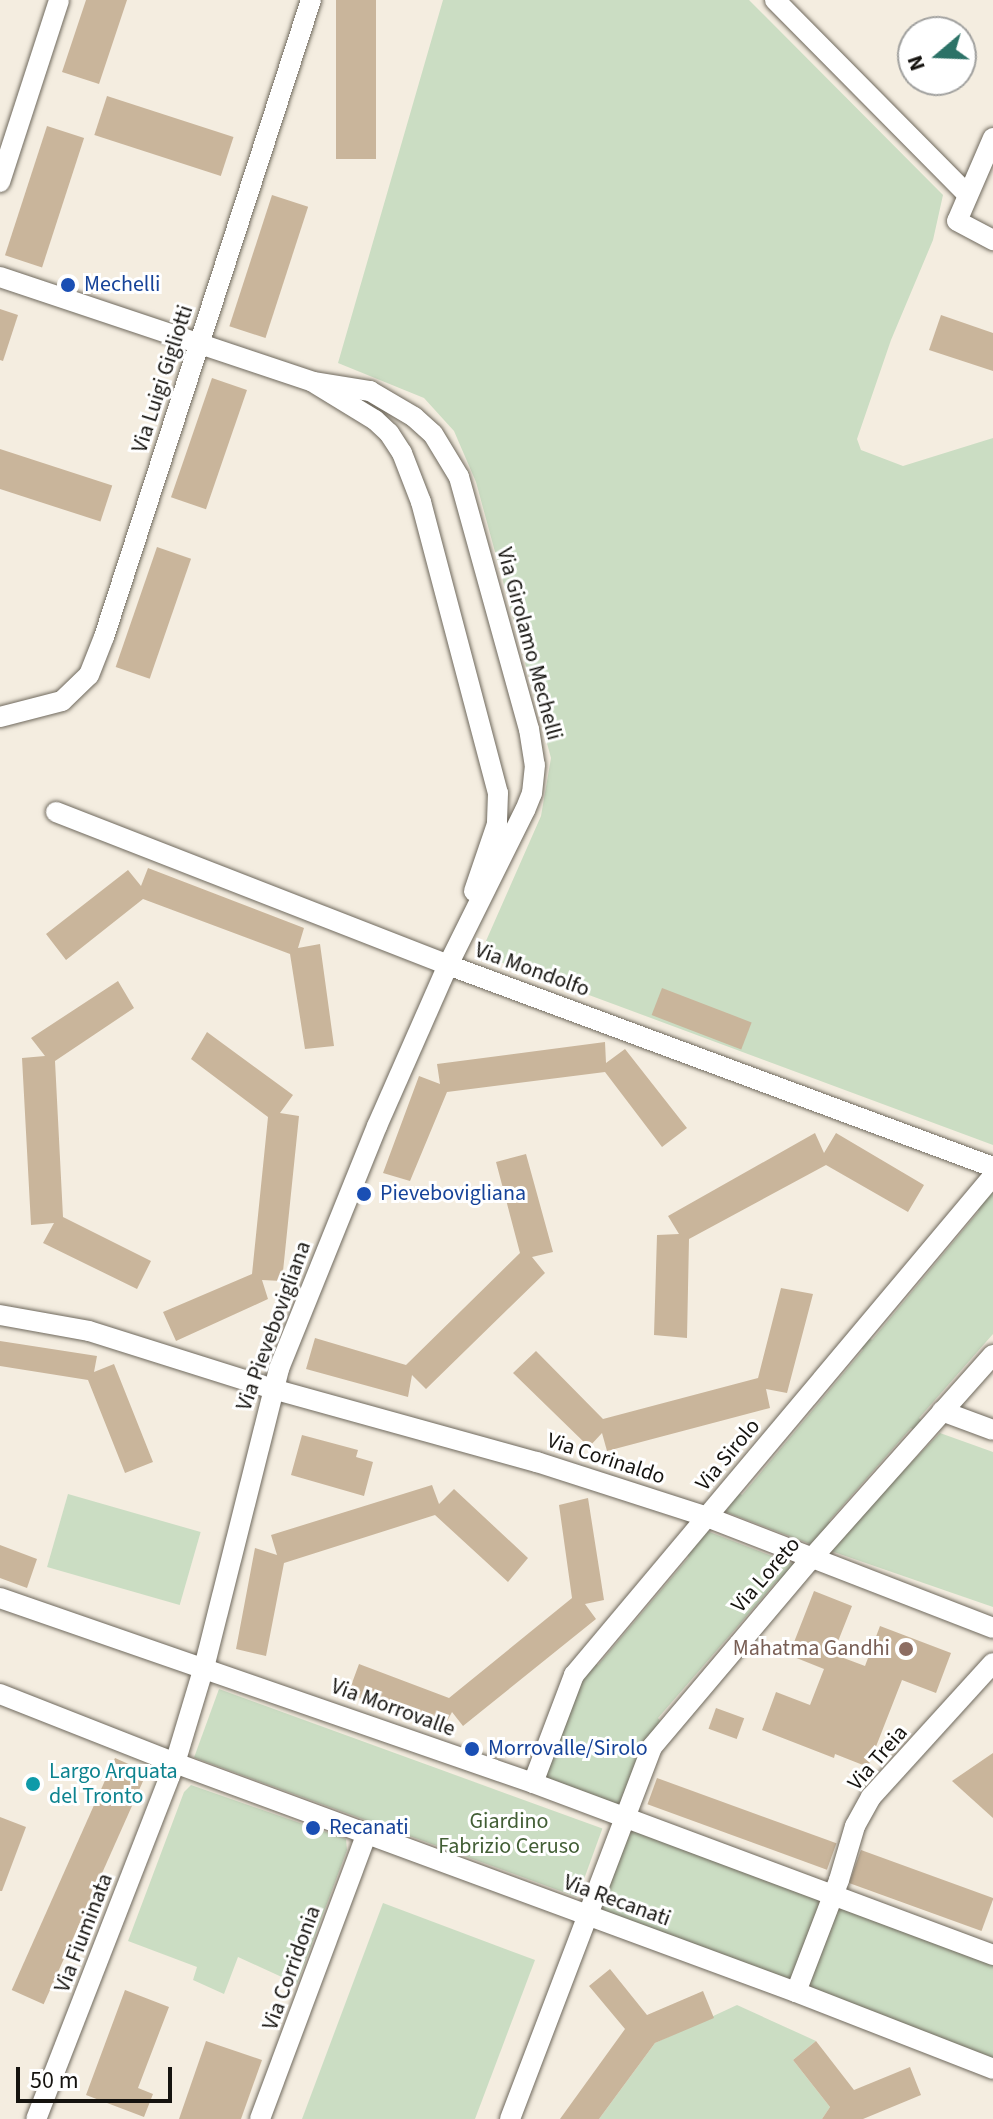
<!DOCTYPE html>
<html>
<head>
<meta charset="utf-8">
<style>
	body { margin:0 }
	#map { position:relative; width:993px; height:2119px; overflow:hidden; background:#f4ede0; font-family:"Source Sans 3",sans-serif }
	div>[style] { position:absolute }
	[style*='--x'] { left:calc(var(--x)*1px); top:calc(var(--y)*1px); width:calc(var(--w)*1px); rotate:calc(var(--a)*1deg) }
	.green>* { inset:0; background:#cbddc3; transform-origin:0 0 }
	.building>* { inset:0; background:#c9b59b; transform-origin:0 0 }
	.roads { filter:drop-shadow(0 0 2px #6f695d) drop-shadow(0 0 2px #6f695d) }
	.street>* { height:20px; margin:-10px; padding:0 10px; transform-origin:10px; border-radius:10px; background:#fff }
	.dots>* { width:22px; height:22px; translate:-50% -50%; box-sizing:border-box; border:4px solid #fff; border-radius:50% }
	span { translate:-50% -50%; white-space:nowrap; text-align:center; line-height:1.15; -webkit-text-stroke:6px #fff; paint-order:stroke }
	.transit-label { font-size:22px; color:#164399 }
	.left { translate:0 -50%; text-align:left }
	.street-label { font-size:22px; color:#15130f }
	.education-label { font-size:22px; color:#785e54 }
	.right { translate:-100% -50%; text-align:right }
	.culture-label { font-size:22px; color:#0d838f }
	.park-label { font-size:22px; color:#425e35 }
	.north { position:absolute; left:897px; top:16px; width:80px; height:80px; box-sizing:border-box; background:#fff; border:2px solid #a1a19f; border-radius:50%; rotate:251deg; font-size:22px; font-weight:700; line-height:32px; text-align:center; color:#15130f }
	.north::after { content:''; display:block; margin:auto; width:28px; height:36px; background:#2c7267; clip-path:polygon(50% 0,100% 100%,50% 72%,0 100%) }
	.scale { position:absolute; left:16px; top:2067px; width:156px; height:36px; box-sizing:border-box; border:4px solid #15130f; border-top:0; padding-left:10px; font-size:24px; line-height:28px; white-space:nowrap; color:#15130f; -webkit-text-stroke:6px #fff; paint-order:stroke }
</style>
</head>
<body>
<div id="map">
	<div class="green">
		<div style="clip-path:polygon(443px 0,749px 0,943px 195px,933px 240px,891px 340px,857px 439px,861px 450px,903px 466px,993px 438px,993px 1145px,484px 956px,482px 950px,541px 816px,551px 758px,476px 482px,454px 431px,424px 398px,338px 363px)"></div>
		<div style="clip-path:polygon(993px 1183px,993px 1334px,919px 1418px,923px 1422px,915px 1431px,911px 1428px,829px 1521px,833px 1526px,813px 1545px,726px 1512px,737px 1491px,742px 1495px,863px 1350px,859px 1345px,866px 1336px,872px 1340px,979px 1211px,974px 1206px)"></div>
		<div style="clip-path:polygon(940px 1433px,993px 1452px,993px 1607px,831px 1551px,833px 1543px)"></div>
		<div style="left:68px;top:1494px;width:138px;height:76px;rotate:16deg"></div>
		<div style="clip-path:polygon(707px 1531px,795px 1565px,782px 1585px,777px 1581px,658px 1718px,662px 1723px,620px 1805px,545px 1777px,576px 1682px,593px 1662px,598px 1665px,689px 1557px,684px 1553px)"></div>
		<div style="left:219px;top:1689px;width:408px;height:73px;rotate:20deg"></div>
		<div style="clip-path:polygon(191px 1785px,346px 1839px,347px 1850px,297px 1984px,238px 1957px,224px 1994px,193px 1980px,197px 1967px,128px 1941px,184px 1792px)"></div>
		<div style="clip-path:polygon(624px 1817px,993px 1964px,993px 2063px,595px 1918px)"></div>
		<div style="clip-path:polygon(383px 1903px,535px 1960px,475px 2119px,302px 2119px)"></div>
		<div style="clip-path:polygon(737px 2005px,816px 2041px,793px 2060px,830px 2107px,822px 2119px,599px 2119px,655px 2043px)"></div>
	</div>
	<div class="building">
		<div style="clip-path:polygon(86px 0,127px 0,99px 84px,62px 72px)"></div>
		<div style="left:336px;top:0;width:40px;height:159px"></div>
		<div style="left:107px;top:96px;width:133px;height:41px;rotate:18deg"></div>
		<div style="left:47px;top:126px;width:39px;height:136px;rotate:18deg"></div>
		<div style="left:272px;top:195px;width:38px;height:138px;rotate:18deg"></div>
		<div style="clip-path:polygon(0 309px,18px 315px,3px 361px,0 360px)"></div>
		<div style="clip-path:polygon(941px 315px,993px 333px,993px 371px,929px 350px)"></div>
		<div style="left:212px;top:378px;width:37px;height:126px;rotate:19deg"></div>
		<div style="left:0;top:449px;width:118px;height:38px;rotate:18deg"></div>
		<div style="left:157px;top:547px;width:36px;height:127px;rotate:19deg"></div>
		<div style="clip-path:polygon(148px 868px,304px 928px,298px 948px,320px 944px,334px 1046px,305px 1049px,290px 954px,143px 899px,66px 960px,46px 934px,128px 870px,141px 886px)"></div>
		<div style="clip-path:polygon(118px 981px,134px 1008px,55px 1061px,63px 1217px,151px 1261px,137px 1289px,43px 1243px,54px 1223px,31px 1225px,22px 1058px,45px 1056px,31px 1038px)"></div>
		<div style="left:662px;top:988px;width:96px;height:29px;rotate:21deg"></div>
		<div style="clip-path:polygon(207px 1032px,293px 1095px,280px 1113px,299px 1116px,282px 1281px,262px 1280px,268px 1299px,176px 1341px,163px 1312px,252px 1274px,268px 1117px,191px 1059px)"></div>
		<div style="clip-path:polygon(605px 1042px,606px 1063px,625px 1049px,687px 1128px,662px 1147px,605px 1072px,447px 1092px,410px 1181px,383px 1173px,419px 1076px,440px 1084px,437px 1064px)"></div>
		<div style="clip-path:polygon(815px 1133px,824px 1153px,836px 1133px,924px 1185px,908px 1212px,826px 1165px,689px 1239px,687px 1338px,654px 1335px,657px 1235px,679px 1234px,668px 1216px)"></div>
		<div style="clip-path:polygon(526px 1154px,553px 1252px,532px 1257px,545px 1273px,426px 1389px,412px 1375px,408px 1397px,306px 1369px,315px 1338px,406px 1365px,520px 1253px,496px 1162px)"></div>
		<div style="clip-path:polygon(781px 1288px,813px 1294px,787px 1393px,766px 1389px,770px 1408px,607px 1451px,602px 1433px,589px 1447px,513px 1373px,536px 1351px,603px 1419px,758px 1378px)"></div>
		<div style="clip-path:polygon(0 1341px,97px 1356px,94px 1372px,114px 1364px,153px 1462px,125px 1473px,88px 1380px,0 1366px)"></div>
		<div style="clip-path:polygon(302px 1435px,358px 1450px,356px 1457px,373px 1462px,364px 1496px,291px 1475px)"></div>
		<div style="clip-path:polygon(432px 1485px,439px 1504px,454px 1489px,528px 1558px,508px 1582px,435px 1515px,284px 1563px,266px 1656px,236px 1649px,255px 1548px,277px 1555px,271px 1535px)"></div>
		<div style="clip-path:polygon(588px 1498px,604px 1600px,585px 1604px,596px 1619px,463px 1726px,452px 1712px,443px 1729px,348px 1694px,359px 1664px,449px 1698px,572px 1598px,559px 1505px)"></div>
		<div style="clip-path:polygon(0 1545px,37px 1559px,27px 1588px,0 1578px)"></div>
		<div style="clip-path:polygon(814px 1591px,852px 1606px,833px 1654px,865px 1666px,880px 1626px,951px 1653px,936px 1693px,902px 1680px,868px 1767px,835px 1754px,834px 1758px,762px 1730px,776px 1692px,810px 1705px,824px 1669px,789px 1655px)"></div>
		<div style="left:716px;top:1708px;width:30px;height:22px;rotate:20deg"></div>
		<div style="clip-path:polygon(993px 1753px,993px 1818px,952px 1781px)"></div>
		<div style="left:115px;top:1758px;width:35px;height:254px;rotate:24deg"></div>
		<div style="left:657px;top:1778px;width:191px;height:28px;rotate:20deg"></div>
		<div style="clip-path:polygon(0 1817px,26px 1827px,2px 1891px,0 1891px)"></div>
		<div style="left:861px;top:1850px;width:141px;height:35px;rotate:20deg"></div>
		<div style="clip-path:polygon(610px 1969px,647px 2015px,703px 1991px,714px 2018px,655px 2043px,599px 2119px,560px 2119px,625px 2029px,589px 1986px)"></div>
		<div style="clip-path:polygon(125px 1990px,169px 2007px,138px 2088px,153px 2094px,144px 2117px,86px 2095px)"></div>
		<div style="clip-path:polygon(206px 2041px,262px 2060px,241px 2119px,179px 2119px)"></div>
		<div style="clip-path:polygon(816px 2041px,854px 2090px,910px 2067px,921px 2095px,863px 2119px,822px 2119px,830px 2107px,793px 2060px)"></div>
	</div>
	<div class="roads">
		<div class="street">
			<div style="--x:775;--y:0;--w:274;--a:45.3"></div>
			<div style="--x:993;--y:138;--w:90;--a:113.4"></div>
			<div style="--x:957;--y:221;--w:41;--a:27.8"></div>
			<div style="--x:0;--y:182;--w:191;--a:-72"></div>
			<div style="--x:0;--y:277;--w:330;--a:18.5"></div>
			<div style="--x:313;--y:382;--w:58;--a:9"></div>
			<div style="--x:370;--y:391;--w:51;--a:30.6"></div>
			<div style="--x:414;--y:417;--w:25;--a:42"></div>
			<div style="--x:433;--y:434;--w:50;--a:58.8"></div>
			<div style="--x:459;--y:477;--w:262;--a:74.5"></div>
			<div style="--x:529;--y:729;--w:36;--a:81"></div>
			<div style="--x:535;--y:765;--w:28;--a:96"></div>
			<div style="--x:532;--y:793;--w:18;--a:112"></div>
			<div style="--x:525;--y:810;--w:173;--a:116.4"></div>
			<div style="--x:448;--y:965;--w:176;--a:113.8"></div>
			<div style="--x:377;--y:1126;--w:262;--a:112"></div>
			<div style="--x:279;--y:1369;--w:307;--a:104.1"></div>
			<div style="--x:204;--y:1667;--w:100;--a:106.8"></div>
			<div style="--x:175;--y:1763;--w:382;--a:111.3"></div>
			<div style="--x:316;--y:384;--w:69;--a:31.4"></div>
			<div style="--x:375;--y:420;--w:19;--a:43"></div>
			<div style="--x:389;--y:433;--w:24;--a:57"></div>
			<div style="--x:402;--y:453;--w:53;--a:68.8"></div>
			<div style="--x:421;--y:502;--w:301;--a:75.2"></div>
			<div style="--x:498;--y:793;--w:31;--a:92"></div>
			<div style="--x:497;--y:824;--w:71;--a:108.9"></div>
			<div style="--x:0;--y:717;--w:64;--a:-14.5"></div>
			<div style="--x:62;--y:701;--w:37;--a:-44"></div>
			<div style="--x:89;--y:675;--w:41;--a:-68.5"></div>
			<div style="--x:104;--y:637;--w:670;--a:-72"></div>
			<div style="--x:56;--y:812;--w:421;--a:21.3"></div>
			<div style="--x:448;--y:965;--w:581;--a:20.34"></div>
			<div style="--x:0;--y:1315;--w:90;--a:10.2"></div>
			<div style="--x:89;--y:1331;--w:193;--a:17.5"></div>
			<div style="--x:273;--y:1389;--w:274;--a:15.5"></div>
			<div style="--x:537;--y:1462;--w:179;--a:17.9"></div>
			<div style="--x:707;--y:1517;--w:307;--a:21.2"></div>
			<div style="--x:942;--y:1411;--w:54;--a:20.4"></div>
			<div style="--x:0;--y:1598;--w:564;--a:19.14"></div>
			<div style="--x:533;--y:1783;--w:491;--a:20.5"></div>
			<div style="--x:0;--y:1694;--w:188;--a:21.5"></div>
			<div style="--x:175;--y:1763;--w:662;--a:20.24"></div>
			<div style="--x:796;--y:1992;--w:212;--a:21.3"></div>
			<div style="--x:533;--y:1783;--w:116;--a:-69.2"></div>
			<div style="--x:574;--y:1675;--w:652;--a:-49.98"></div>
			<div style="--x:796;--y:1992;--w:120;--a:-69"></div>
			<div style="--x:839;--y:1880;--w:56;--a:-73.5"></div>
			<div style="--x:855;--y:1826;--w:33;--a:-61"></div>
			<div style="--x:871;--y:1797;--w:181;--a:-47.7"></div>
			<div style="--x:260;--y:2119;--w:305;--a:-69.5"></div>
			<div style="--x:510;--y:2119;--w:398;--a:-69.1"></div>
			<div style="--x:652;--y:1747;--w:248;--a:-49.8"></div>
			<div style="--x:812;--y:1558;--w:272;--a:-48.3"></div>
		</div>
	</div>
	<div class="dots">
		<div style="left:68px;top:285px;background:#1a4fb4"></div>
		<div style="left:364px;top:1194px;background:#1a4fb4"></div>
		<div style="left:906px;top:1649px;background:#8d6e63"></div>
		<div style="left:472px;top:1749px;background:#1a4fb4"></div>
		<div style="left:33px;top:1784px;background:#0f9aa8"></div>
		<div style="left:313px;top:1828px;background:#1a4fb4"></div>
	</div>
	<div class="transit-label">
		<span class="left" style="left:84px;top:285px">Mechelli</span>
		<span class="left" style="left:380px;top:1194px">Pievebovigliana</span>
		<span class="left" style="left:488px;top:1749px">Morrovalle/Sirolo</span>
		<span class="left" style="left:329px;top:1828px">Recanati</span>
	</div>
	<div class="street-label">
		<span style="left:163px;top:379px;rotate:-72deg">Via Luigi Gigliotti</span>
		<span style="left:529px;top:644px;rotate:75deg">Via Girolamo Mechelli</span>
		<span style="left:532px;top:970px;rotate:20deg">Via Mondolfo</span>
		<span style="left:274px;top:1326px;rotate:-70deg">Via Pievebovigliana</span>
		<span style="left:728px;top:1455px;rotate:-50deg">Via Sirolo</span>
		<span style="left:606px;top:1459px;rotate:18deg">Via Corinaldo</span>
		<span style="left:766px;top:1575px;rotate:-49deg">Via Loreto</span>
		<span style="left:393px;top:1708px;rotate:20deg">Via Morrovalle</span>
		<span style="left:878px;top:1758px;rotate:-49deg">Via Treia</span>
		<span style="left:617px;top:1901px;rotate:20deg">Via Recanati</span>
		<span style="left:84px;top:1933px;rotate:-69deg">Via Fiuminata</span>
		<span style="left:292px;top:1968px;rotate:-70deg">Via Corridonia</span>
	</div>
	<div class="education-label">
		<span class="right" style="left:890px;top:1649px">Mahatma Gandhi</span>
	</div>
	<div class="culture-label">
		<span class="left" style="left:49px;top:1784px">Largo Arquata<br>del Tronto</span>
	</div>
	<div class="park-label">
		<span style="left:509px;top:1834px">Giardino<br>Fabrizio Ceruso</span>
	</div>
	<div class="north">N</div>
	<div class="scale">50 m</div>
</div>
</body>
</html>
